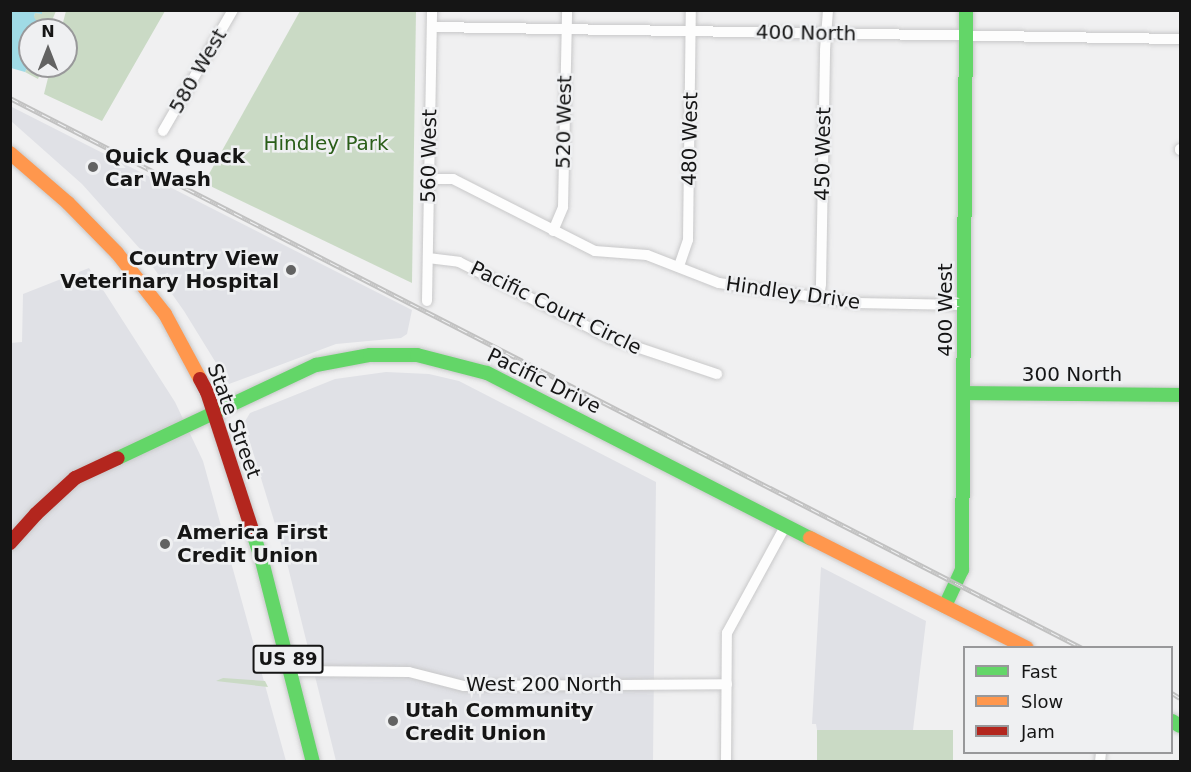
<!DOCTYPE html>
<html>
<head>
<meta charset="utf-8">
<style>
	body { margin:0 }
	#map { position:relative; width:1191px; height:772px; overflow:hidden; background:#f0f0f1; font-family:"DejaVu Sans",sans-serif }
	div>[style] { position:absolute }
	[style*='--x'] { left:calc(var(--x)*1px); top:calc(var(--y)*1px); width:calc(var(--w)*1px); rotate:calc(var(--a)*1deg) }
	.built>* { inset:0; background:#e0e1e6 }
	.green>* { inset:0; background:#cadac5; transform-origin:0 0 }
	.water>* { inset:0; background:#a0dbe6 }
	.roads { filter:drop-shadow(0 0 2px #c8c8c9) drop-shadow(0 0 2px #c8c8c9) }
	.street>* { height:10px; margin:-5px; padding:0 5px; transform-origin:5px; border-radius:5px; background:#fdfdfd }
	.fast>* { height:14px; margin:-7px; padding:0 7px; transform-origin:7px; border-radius:7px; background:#63d668 }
	.slow>* { height:14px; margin:-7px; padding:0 7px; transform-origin:7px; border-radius:7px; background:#ff974d }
	.jam>* { height:14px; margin:-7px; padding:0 7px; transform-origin:7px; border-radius:7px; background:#b3261e }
	.rail>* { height:5px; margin-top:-2.5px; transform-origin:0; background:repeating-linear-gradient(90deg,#eff0f2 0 9px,#c1c1c1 0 18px); box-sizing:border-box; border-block:2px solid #c1c1c1 }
	.dots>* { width:16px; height:16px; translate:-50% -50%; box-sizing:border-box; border:3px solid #eff0f2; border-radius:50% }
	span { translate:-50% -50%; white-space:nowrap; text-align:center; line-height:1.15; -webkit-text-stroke:5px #eff0f2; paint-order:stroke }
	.shield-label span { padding:2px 4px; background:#eff0f2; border:2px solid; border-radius:4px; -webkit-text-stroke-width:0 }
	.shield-label { font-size:18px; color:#151515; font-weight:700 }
	.street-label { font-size:20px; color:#151515 }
	.park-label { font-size:20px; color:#2a5e19 }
	.poi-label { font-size:20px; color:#151515; font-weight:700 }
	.left { translate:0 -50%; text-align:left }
	.right { translate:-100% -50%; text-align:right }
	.frame { position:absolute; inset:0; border:12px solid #151515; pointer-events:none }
	.legend { position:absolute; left:963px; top:646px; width:210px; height:108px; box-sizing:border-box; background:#eff0f2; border:2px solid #98989a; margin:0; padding:8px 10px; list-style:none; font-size:18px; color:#151515 }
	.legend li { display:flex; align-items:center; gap:12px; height:30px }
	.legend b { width:30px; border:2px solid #98989a }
	.north { position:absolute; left:18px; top:18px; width:60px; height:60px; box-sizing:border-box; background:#eff0f2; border:2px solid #98989a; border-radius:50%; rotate:0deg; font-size:16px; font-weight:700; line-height:24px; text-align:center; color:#151515 }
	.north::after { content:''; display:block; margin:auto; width:21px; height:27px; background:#626262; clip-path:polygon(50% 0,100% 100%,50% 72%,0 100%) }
</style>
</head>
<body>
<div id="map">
	<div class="built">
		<div style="clip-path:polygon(10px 106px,412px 310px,407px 334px,401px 338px,336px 344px,229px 384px,184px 311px,141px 250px,82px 184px,11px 121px)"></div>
		<div style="clip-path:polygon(89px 268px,175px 402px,203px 461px,286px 761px,11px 761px,10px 343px,22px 342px,23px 294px)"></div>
		<div style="clip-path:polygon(386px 372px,429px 374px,459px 381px,656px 482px,653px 761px,336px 761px,287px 563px,244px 423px,250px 413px,335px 379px)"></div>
		<div style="clip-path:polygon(821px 567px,926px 621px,913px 730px,817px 730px,816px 724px,812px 724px)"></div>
	</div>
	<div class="green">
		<div style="clip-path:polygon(42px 11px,56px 11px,48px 30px,30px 30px,35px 13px,42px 14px)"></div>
		<div style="clip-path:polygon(66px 11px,165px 11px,102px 121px,44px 94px,51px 66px,66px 66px,66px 30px,61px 30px)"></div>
		<div style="clip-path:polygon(300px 11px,416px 11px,412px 283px,204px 183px)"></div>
		<div style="clip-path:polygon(30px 63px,30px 66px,43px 66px,38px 79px,25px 72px)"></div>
		<div style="clip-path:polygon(223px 678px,265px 681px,268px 687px,216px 681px)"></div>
		<div style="left:817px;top:730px;width:136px;height:31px"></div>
	</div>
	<div class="water">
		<div style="clip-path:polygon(10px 11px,42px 11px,42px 14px,35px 13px,34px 17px,37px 22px,29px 31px,30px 63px,25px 72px,11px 68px)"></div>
	</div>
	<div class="roads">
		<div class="street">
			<div style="--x:432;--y:27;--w:748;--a:0.92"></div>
			<div style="--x:163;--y:131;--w:140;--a:-60"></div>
			<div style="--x:1180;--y:150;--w:1;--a:-90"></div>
			<div style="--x:429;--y:179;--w:24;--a:0"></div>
			<div style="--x:453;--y:179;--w:159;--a:26.9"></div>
			<div style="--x:595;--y:251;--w:52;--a:4.4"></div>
			<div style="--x:647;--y:255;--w:77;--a:21.3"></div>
			<div style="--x:719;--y:283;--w:138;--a:8.3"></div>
			<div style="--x:856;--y:303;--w:108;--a:1.1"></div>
			<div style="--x:553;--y:231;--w:26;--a:-67"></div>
			<div style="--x:563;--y:207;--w:197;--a:-88.8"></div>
			<div style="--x:428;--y:258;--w:31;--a:7"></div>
			<div style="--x:459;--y:262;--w:169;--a:26.7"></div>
			<div style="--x:610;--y:338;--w:113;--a:18.6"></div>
			<div style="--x:679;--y:266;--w:28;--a:-71"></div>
			<div style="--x:688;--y:240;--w:230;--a:-89.3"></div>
			<div style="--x:819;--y:297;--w:13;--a:-81"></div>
			<div style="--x:821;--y:284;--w:234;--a:-89"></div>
			<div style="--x:825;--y:50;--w:40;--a:-85.7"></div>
			<div style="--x:427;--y:301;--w:291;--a:-89"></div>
			<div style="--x:291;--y:671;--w:118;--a:0.5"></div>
			<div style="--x:409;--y:672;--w:57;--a:14.3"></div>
			<div style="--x:464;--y:686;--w:263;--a:-0.4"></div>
			<div style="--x:726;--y:762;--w:129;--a:-89.6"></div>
			<div style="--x:727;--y:633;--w:123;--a:-61.4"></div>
			<div style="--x:1100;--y:762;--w:10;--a:-84"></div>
		</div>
		<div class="fast">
			<div style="--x:964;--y:393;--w:216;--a:0.5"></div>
			<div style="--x:118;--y:458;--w:219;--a:-25.2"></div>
			<div style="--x:316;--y:365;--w:55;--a:-10.5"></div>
			<div style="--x:370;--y:355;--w:47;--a:0"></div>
			<div style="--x:417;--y:355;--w:72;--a:14.4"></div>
			<div style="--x:487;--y:373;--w:363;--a:27.1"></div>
			<div style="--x:252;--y:530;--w:28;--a:72"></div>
			<div style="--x:261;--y:557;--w:211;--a:75.8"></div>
			<div style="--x:945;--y:606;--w:40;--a:-65"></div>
			<div style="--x:962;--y:570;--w:560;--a:-89.59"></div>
			<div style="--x:1172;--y:721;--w:9;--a:32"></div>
		</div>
		<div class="slow">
			<div style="--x:10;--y:153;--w:77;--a:40.8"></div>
			<div style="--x:68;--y:203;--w:70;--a:45.6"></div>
			<div style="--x:117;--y:253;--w:78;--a:51.8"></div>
			<div style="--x:165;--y:314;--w:74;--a:61.7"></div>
			<div style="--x:810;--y:538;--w:243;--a:26.9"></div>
		</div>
		<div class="jam">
			<div style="--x:200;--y:379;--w:15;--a:62"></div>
			<div style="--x:207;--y:392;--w:145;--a:71.9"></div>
			<div style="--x:10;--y:543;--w:39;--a:-48"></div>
			<div style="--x:36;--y:514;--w:53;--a:-42.7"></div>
			<div style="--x:75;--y:478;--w:47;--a:-24.9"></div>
		</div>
	</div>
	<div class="rail">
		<div style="--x:10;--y:98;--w:1205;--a:27.16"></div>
		<div style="--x:1172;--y:693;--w:9;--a:32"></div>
	</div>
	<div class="dots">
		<div style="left:93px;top:167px;background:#626262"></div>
		<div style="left:291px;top:270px;background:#626262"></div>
		<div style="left:165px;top:544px;background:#626262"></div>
		<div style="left:393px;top:721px;background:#626262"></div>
	</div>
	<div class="shield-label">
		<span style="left:288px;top:659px">US 89</span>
	</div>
	<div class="street-label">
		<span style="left:806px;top:33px;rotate:1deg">400 North</span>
		<span style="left:198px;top:71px;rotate:-60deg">580 West</span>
		<span style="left:564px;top:122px;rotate:-89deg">520 West</span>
		<span style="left:690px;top:139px;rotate:-89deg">480 West</span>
		<span style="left:823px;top:154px;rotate:-89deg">450 West</span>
		<span style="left:429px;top:156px;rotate:-89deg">560 West</span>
		<span style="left:793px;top:293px;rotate:8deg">Hindley Drive</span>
		<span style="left:556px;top:308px;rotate:26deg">Pacific Court Circle</span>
		<span style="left:945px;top:310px;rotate:-90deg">400 West</span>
		<span style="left:1072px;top:374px">300 North</span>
		<span style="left:544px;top:381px;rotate:26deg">Pacific Drive</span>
		<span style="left:234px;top:421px;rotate:70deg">State Street</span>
		<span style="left:544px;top:684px">West 200 North</span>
	</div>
	<div class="park-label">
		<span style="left:326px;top:143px">Hindley Park</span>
	</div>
	<div class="poi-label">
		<span class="left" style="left:105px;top:168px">Quick Quack<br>Car Wash</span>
		<span class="right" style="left:279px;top:270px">Country View<br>Veterinary Hospital</span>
		<span class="left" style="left:177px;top:544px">America First<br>Credit Union</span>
		<span class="left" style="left:405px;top:722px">Utah Community<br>Credit Union</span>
	</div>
	<div class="frame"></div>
	<ul class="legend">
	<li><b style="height:8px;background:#63d668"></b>Fast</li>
	<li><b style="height:8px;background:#ff974d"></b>Slow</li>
	<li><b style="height:8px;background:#b3261e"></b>Jam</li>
	</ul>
	<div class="north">N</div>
</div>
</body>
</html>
